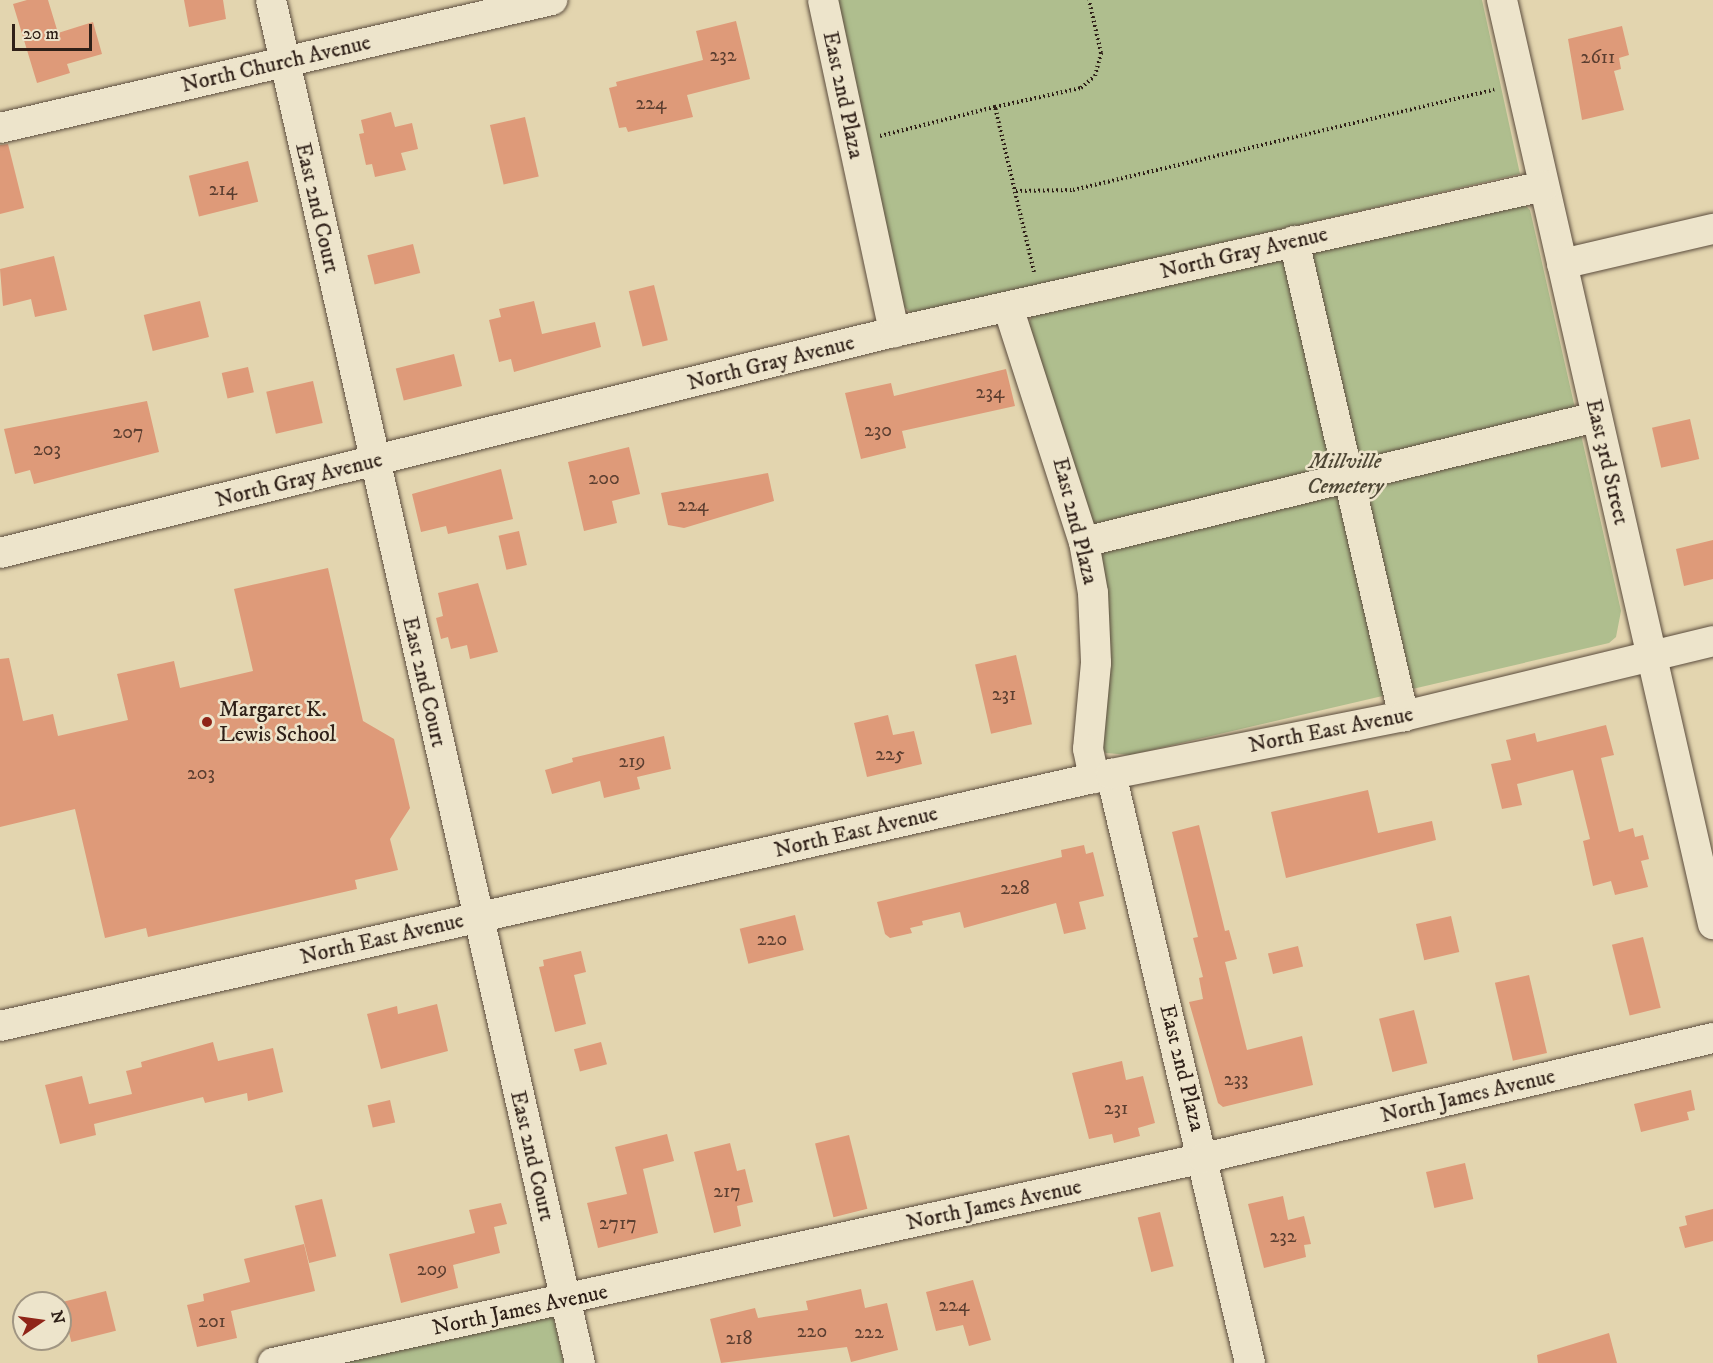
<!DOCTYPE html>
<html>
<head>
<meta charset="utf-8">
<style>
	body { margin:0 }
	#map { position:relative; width:1713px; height:1363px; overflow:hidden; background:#e3d5af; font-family:"IM FELL DW Pica",serif }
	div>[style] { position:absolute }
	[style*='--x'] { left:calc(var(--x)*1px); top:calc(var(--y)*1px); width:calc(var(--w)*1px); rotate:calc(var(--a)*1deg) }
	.green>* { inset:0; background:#afbe8e }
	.building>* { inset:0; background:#de9a79; transform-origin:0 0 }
	.path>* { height:4px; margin-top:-2px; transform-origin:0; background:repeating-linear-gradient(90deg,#2f2018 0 1.5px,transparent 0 4.5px) }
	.roads { filter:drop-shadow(0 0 2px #5c4d3e) drop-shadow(0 0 2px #5c4d3e) }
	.minor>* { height:30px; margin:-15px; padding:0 15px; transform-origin:15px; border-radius:15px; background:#ede4cb }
	.dots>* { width:16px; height:16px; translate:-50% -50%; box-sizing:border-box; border:3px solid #ede4cb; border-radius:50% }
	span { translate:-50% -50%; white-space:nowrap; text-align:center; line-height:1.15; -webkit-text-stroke:5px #ede4cb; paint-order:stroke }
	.number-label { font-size:20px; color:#5b3e30 }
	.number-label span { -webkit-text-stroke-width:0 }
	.street-label { font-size:22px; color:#2f2018 }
	.park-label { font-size:22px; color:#4f4836; font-style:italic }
	.poi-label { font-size:22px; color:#2f2018 }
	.left { translate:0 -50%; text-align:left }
	.north { position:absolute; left:12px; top:1291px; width:60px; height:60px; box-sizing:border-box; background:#ede4cb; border:2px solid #a19683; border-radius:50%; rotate:77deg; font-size:16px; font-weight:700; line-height:24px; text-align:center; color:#2f2018 }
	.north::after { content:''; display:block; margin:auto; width:21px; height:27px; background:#8f2418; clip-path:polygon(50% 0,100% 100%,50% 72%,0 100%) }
	.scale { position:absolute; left:12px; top:24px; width:80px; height:27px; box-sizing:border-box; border:3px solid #2f2018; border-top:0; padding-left:8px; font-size:18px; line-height:21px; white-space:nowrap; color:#2f2018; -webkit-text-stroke:4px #ede4cb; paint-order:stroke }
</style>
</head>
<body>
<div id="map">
	<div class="green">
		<div style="clip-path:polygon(833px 0,1482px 0,1520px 174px,913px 314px,904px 307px)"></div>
		<div style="clip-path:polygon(1524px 204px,1530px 210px,1621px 611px,1616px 637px,1609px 643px,1130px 755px,1106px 753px,1101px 749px,1051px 392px,1029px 323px,1032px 316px)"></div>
		<div style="clip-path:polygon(553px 1316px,564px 1363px,337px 1363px)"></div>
	</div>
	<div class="building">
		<div style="clip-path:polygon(27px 0,48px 0,58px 33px,93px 22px,102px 54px,67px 64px,70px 73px,37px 83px,13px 4px)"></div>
		<div style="clip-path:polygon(184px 0,223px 0,226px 19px,189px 27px)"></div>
		<div style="clip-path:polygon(736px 21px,750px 79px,687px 95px,693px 117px,628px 132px,626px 127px,619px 128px,609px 88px,617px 86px,616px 82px,703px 60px,696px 31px)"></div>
		<div style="clip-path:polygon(1622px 26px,1629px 55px,1619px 58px,1621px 69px,1614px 71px,1624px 110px,1582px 120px,1568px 39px)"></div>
		<div style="clip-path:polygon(391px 112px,395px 127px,412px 123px,418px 149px,401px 153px,406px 170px,375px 177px,372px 164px,366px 165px,359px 134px,364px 133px,361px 120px)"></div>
		<div style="left:525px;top:117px;width:61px;height:36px;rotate:77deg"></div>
		<div style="clip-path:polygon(8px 144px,24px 208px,0 214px,0 145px)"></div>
		<div style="left:248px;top:161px;width:42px;height:61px;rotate:76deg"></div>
		<div style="left:413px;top:244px;width:30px;height:47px;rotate:76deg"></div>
		<div style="clip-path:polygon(54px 256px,67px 310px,35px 317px,31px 299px,3px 306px,0 269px)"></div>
		<div style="left:654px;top:285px;width:57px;height:26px;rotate:76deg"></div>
		<div style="left:200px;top:301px;width:37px;height:58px;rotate:76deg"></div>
		<div style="clip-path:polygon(534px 301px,542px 334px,595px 322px,601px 347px,514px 372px,511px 359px,499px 362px,489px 320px,501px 317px,499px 309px)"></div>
		<div style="left:454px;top:354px;width:33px;height:60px;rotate:76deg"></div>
		<div style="left:248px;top:367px;width:26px;height:27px;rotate:77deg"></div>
		<div style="clip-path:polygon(1006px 369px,1015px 406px,902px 431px,906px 448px,861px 459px,845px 393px,891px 383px,894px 396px)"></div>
		<div style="left:313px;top:381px;width:43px;height:48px;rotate:77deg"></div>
		<div style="clip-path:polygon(147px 401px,159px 452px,34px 484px,30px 470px,15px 474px,4px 429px)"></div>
		<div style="left:1690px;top:419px;width:41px;height:39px;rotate:77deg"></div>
		<div style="clip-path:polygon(629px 447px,640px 494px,612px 501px,617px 523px,584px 531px,568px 462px)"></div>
		<div style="clip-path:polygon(501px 469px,513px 519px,448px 534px,446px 526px,421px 532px,412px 494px)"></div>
		<div style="clip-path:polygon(768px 473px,774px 501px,684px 528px,668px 525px,661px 493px)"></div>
		<div style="left:519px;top:531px;width:35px;height:21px;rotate:77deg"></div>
		<div style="clip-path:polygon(1713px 540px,1713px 579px,1684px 586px,1676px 549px)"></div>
		<div style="clip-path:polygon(328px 568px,363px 721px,394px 739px,410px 808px,390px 839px,398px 870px,355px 880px,357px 889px,148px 937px,146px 928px,105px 938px,75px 809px,0 827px,0 659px,9px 658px,23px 721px,53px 714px,58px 736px,128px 720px,117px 674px,174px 661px,180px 688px,253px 671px,234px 589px)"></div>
		<div style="clip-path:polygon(478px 583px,498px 652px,470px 659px,467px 645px,451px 649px,448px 637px,441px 639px,436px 618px,443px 616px,438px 593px)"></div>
		<div style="left:1016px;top:655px;width:71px;height:42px;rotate:77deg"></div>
		<div style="clip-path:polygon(888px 715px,893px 735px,914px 731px,922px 764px,867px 777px,854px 723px)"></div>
		<div style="clip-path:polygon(1606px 725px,1614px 755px,1601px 758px,1619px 832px,1633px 828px,1635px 837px,1643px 835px,1649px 859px,1641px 861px,1648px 887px,1615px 895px,1611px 881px,1593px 886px,1583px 841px,1590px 839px,1573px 770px,1517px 784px,1522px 805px,1502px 809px,1491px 764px,1511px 760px,1506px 740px,1535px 733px,1537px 742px)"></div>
		<div style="clip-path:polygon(664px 736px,671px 769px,637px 777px,640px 789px,604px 798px,600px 781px,552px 794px,545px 770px,573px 762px,572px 758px)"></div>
		<div style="clip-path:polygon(1368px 790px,1378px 833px,1432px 821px,1436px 840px,1286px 878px,1271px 812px)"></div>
		<div style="clip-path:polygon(1199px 825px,1225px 931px,1229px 930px,1237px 959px,1225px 962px,1247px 1050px,1302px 1036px,1313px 1085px,1223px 1107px,1218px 1103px,1189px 1002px,1203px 999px,1199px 978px,1203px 977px,1193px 938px,1198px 937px,1172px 832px)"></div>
		<div style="clip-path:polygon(1084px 845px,1086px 854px,1093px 852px,1104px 896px,1079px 902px,1086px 929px,1064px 934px,1056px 903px,964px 928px,960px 912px,922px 921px,923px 925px,910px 928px,912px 933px,890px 938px,885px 934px,877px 902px,1062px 857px,1061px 850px)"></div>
		<div style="left:795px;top:915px;width:36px;height:57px;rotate:76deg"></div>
		<div style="left:1451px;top:916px;width:37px;height:36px;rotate:77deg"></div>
		<div style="left:1643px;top:937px;width:73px;height:32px;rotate:76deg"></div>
		<div style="left:1298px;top:946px;width:21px;height:31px;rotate:76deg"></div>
		<div style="clip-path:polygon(581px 951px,586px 972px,574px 975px,586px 1024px,555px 1032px,539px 967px,544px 966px,543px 960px)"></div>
		<div style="left:1529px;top:975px;width:80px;height:35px;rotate:77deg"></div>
		<div style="clip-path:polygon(437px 1004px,448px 1051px,381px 1069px,367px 1014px,397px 1006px,398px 1014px)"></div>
		<div style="left:1414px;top:1010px;width:55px;height:36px;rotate:76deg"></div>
		<div style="clip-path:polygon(213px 1042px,218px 1061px,273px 1048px,283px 1092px,248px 1101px,247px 1093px,205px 1103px,203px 1097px,94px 1124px,96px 1135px,60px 1144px,45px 1085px,82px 1076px,89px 1104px,132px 1094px,126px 1071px,142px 1067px,141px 1062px)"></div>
		<div style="left:601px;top:1042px;width:23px;height:28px;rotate:75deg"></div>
		<div style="clip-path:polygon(1122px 1061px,1126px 1080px,1143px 1076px,1155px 1123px,1138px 1128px,1140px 1136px,1114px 1143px,1112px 1134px,1089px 1139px,1072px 1073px)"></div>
		<div style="clip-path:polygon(1691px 1090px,1695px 1110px,1687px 1112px,1689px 1120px,1641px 1132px,1634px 1104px)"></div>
		<div style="left:390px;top:1100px;width:23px;height:23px;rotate:77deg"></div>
		<div style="clip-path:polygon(667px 1134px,674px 1161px,643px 1169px,658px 1233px,598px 1248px,587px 1203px,627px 1194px,615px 1147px)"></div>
		<div style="left:849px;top:1135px;width:76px;height:35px;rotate:76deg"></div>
		<div style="clip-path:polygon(730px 1143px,737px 1171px,745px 1169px,753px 1202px,737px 1206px,741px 1226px,714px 1233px,694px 1152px)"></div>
		<div style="left:1465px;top:1163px;width:37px;height:40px;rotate:77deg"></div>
		<div style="clip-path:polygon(1283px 1196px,1288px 1220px,1304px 1216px,1311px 1244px,1304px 1245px,1306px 1257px,1264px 1268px,1248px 1204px)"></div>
		<div style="left:322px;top:1199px;width:59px;height:28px;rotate:76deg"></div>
		<div style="clip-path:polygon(501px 1203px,507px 1224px,494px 1227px,500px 1253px,453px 1265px,458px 1288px,401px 1303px,389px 1254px,475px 1233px,469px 1210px)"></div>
		<div style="clip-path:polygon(1713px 1209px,1713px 1241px,1685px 1248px,1679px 1227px,1687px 1225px,1685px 1216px)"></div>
		<div style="left:1160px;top:1212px;width:56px;height:23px;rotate:76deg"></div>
		<div style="clip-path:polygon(304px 1244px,315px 1291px,231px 1311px,237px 1338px,197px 1347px,187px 1305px,204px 1301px,203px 1294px,250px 1282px,244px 1259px)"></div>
		<div style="clip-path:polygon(973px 1280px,991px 1340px,969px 1346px,963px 1325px,936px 1331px,926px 1292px)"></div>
		<div style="clip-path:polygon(861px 1289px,865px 1308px,887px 1303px,898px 1350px,851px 1362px,847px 1347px,721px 1363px,710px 1319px,755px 1308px,758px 1318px,808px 1310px,806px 1301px)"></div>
		<div style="left:106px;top:1291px;width:41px;height:46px;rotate:76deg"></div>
		<div style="clip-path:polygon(1609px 1333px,1617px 1363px,1538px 1363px,1537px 1355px)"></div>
	</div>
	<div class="path">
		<div style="--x:880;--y:136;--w:119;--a:-14.2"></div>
		<div style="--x:1016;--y:191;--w:57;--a:-1"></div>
		<div style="--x:1073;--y:190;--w:433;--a:-13.4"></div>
		<div style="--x:1034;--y:272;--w:170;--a:-103.3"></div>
		<div style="--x:995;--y:107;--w:88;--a:-12.5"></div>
		<div style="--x:1081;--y:88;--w:18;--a:-41"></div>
		<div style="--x:1095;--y:76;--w:24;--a:-75"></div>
		<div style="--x:1101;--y:53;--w:54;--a:-102.8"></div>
	</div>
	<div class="roads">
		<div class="minor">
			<div style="--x:271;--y:0;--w:1398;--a:77.23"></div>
			<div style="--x:823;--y:0;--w:340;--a:77.9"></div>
			<div style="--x:1502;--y:0;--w:948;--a:77.14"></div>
			<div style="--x:0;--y:128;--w:567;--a:-13.06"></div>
			<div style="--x:1294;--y:241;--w:488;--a:77"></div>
			<div style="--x:1562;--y:264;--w:155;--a:-13.1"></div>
			<div style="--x:1008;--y:307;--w:247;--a:72.1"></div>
			<div style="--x:1084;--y:542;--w:52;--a:80"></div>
			<div style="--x:1093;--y:593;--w:70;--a:87.5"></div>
			<div style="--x:1096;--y:663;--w:86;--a:95.3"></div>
			<div style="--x:1088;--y:749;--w:30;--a:78"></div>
			<div style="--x:1084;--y:542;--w:527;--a:-13.72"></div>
			<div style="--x:0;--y:553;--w:921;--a:-13.89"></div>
			<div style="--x:894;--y:332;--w:666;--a:-12.66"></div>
			<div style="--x:1111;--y:774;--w:605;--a:76.72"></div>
			<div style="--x:0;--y:1026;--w:1139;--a:-12.78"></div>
			<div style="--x:1111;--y:774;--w:299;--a:-11.2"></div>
			<div style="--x:1404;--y:716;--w:318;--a:-13.6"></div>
			<div style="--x:273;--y:1363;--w:953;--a:-12.42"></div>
			<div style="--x:1204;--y:1158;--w:523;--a:-13.27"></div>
		</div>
	</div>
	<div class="dots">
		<div style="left:207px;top:722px;background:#8f2418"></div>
	</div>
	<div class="number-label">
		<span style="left:723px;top:55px">232</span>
		<span style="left:1598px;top:57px">2611</span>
		<span style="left:651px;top:103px">224</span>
		<span style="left:223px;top:189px">214</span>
		<span style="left:990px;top:392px">234</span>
		<span style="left:878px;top:430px">230</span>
		<span style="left:128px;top:432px">207</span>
		<span style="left:47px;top:449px">203</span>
		<span style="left:604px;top:478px">200</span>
		<span style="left:693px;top:505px">224</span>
		<span style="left:1004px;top:694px">231</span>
		<span style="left:890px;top:754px">225</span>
		<span style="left:632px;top:761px">219</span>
		<span style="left:201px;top:773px">203</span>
		<span style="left:1015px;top:888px">228</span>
		<span style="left:772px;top:939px">220</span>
		<span style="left:1236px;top:1079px">233</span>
		<span style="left:1116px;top:1108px">231</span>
		<span style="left:727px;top:1191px">217</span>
		<span style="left:618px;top:1223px">2717</span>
		<span style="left:1283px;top:1236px">232</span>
		<span style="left:432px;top:1269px">209</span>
		<span style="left:954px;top:1305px">224</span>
		<span style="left:212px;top:1321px">201</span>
		<span style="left:812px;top:1331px">220</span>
		<span style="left:869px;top:1332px">222</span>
		<span style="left:739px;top:1338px">218</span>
	</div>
	<div class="street-label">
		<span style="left:276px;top:64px;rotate:-13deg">North Church Avenue</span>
		<span style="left:843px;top:95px;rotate:78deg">East 2nd Plaza</span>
		<span style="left:317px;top:208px;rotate:77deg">East 2nd Court</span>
		<span style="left:1244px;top:253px;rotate:-13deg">North Gray Avenue</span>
		<span style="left:771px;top:363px;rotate:-14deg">North Gray Avenue</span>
		<span style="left:1607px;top:462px;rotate:77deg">East 3rd Street</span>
		<span style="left:299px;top:480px;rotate:-14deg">North Gray Avenue</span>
		<span style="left:1075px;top:521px;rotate:76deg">East 2nd Plaza</span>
		<span style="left:424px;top:682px;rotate:77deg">East 2nd Court</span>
		<span style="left:1331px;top:730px;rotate:-11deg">North East Avenue</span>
		<span style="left:856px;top:832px;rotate:-13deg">North East Avenue</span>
		<span style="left:382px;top:939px;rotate:-13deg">North East Avenue</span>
		<span style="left:1182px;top:1068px;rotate:76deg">East 2nd Plaza</span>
		<span style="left:1468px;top:1096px;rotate:-13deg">North James Avenue</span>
		<span style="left:532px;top:1156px;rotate:77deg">East 2nd Court</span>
		<span style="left:994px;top:1205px;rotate:-12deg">North James Avenue</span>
		<span style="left:520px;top:1310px;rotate:-12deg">North James Avenue</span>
	</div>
	<div class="park-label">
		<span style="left:1345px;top:474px">Millville<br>Cemetery</span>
	</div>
	<div class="poi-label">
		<span class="left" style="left:219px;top:722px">Margaret K.<br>Lewis School</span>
	</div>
	<div class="north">N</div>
	<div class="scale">20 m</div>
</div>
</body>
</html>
